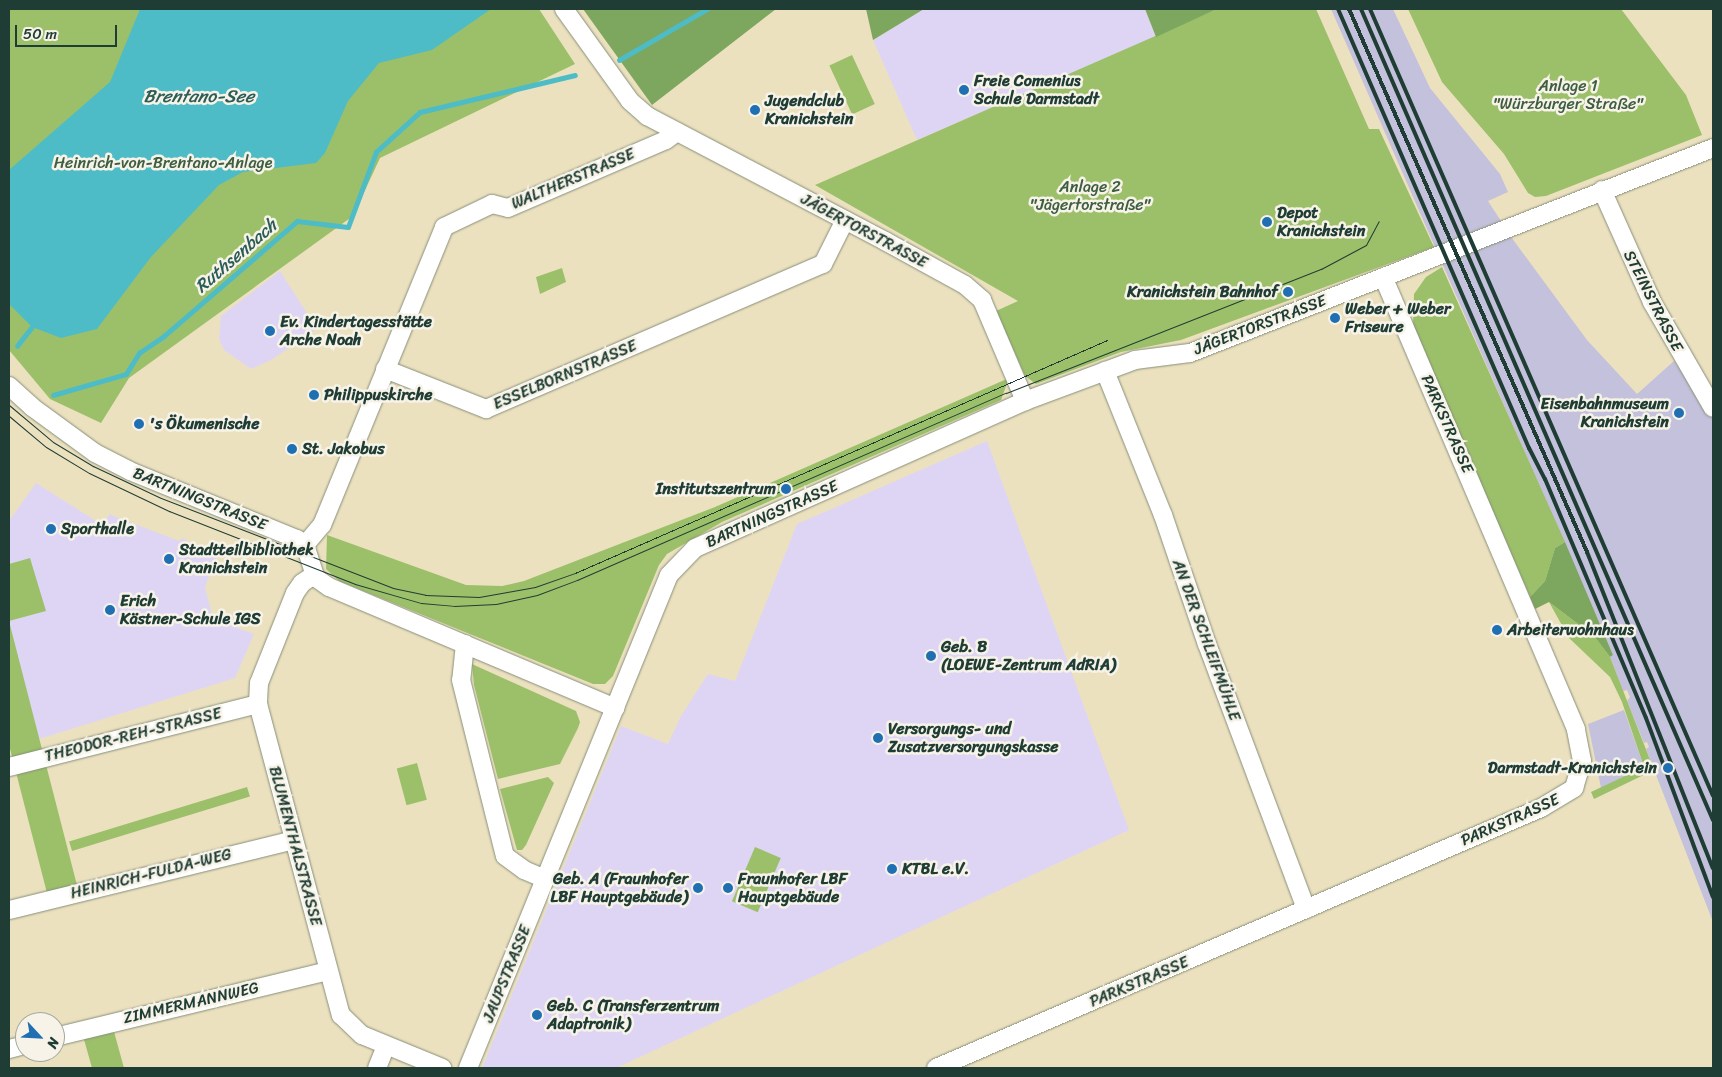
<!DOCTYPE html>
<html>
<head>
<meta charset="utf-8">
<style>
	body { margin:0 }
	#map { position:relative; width:1722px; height:1077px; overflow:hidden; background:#ece1bf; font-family:Sriracha,sans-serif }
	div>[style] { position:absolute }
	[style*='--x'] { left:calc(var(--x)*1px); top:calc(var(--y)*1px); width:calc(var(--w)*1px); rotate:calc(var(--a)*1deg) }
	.built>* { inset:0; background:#ded5f5 }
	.industrial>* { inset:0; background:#c3c1db }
	.green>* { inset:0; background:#9cc06a; transform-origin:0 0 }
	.forest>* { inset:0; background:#7da65e }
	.water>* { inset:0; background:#4ebcc6 }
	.stream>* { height:4.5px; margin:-2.25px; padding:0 2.25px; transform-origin:2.25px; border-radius:2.25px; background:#4ebcc6 }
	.roads { filter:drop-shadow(0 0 1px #868f7a) drop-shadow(0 0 1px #868f7a) }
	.minor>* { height:18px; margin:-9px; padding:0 9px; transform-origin:9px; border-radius:9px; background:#fff }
	.tram>* { height:1px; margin:-0.5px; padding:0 0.5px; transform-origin:0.5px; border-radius:0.5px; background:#1f3d34 }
	.rail>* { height:4px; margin:-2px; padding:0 2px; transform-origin:2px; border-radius:2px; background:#1f3d34 }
	.dots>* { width:14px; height:14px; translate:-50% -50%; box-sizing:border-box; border:2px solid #f7f3e8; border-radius:50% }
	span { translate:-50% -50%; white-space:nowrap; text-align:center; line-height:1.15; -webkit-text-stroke:5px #f7f3e8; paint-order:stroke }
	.poi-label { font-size:16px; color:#1f3d34; font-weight:700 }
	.left { translate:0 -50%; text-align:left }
	.right { translate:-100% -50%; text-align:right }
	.park-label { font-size:16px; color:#3e5e42 }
	.street-label { font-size:16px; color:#1f3d34 }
	.water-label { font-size:18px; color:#2b5d58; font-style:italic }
	.frame { position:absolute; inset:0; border:10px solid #1f3d34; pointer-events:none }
	.north { position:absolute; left:15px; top:1012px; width:50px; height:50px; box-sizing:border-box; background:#f7f3e8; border:1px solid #a1aaa0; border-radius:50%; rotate:115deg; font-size:14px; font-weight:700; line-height:20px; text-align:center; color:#1f3d34 }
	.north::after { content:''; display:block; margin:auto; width:18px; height:22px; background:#1f6fb2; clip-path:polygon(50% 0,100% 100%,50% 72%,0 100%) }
	.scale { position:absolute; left:15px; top:25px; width:102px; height:22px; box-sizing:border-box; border:2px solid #1f3d34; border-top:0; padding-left:6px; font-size:15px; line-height:18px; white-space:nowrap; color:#1f3d34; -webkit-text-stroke:4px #f7f3e8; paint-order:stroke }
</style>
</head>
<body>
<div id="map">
	<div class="built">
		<div style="clip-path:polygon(924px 9px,1145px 9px,1156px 37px,917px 140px,873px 40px)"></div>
		<div style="clip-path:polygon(280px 271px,317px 329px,271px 360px,251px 369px,224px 350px,219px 339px,221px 316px)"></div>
		<div style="clip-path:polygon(987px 441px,1129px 830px,616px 1068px,482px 1068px,621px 726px,668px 744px,681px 716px,708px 674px,735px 681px,797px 524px)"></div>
		<div style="clip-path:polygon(36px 483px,104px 526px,109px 514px,179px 541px,182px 538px,217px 556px,205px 587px,213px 619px,254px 634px,235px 678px,26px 743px,9px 737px,9px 521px)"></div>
	</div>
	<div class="industrial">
		<div style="clip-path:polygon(1331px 9px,1393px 9px,1430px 88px,1500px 174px,1508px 192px,1488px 201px,1514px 241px,1587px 340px,1637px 394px,1674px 361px,1713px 416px,1713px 922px,1646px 749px,1649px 747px,1647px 742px,1644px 743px,1627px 701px,1630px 697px,1627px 690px,1623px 691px,1610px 657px,1613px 655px)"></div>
		<div style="clip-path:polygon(1624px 710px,1644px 767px,1601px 788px,1588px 724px)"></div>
	</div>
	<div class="green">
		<div style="clip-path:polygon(9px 9px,539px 9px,575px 64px,380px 158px,353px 216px,129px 378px,101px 423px,50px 399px,9px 350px)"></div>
		<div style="clip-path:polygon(1217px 9px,1316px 9px,1369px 129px,1379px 129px,1434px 247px,1181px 340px,1121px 352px,1036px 384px,1025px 376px,996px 311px,1018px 301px,815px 185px)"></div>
		<div style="clip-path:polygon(1408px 9px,1621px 9px,1686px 95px,1702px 135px,1546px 196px,1535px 197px,1528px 193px,1504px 154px,1442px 82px)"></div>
		<div style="left:852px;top:55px;width:54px;height:25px;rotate:65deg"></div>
		<div style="clip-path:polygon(1442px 267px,1565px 542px,1555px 548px,1545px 581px,1530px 597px,1413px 327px,1414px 294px,1426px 277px)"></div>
		<div style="clip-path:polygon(562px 268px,566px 282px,540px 294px,536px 277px)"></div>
		<div style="clip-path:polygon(1009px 378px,1001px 400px,722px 522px,667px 554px,659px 565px,613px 676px,605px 684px,593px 684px,339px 581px,326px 569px,327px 535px,466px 585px,502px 586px,524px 581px,715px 507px)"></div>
		<div style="clip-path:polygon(30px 558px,46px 611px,9px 621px,78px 889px,48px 897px,9px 745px,9px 564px)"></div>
		<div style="clip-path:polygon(1549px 602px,1594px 636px,1610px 657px,1654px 770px,1594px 799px,1591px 792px,1644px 767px,1622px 702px,1610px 677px,1569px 638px)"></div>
		<div style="clip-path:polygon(472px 664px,576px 711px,580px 722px,578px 728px,560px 764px,498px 779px,474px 685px)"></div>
		<div style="left:417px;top:763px;width:38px;height:21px;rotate:75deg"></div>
		<div style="clip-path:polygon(548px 777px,554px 783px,526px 845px,522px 850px,517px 850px,500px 789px)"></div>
		<div style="left:247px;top:787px;width:10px;height:186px;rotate:73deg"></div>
		<div style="left:755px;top:847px;width:28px;height:59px;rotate:23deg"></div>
		<div style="clip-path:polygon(113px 1028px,124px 1068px,92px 1068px,83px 1036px)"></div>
	</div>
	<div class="forest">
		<div style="clip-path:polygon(583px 9px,776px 9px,652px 105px)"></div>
		<div style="clip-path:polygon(866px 9px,924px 9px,873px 40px)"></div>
		<div style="clip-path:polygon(1145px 9px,1217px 9px,1156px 37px)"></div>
		<div style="clip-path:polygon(1565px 542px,1613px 655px,1610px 657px,1594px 636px,1549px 602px,1535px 609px,1530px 597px,1545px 581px,1555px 548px)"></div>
	</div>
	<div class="water">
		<div style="clip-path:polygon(140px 9px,491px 9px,432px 50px,379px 63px,348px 101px,325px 153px,316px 163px,243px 172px,219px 185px,151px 257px,97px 329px,61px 338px,32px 327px,9px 304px,9px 170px,110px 82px)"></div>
	</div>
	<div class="stream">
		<div style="--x:619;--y:60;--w:102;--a:-30.1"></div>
		<div style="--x:17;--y:346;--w:24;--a:-52"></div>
		<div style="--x:53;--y:395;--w:76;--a:-16"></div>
		<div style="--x:126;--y:374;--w:25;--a:-58"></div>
		<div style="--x:139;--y:353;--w:30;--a:-34"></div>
		<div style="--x:164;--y:336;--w:176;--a:-40.8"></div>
		<div style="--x:297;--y:221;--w:51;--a:6.7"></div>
		<div style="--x:348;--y:227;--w:80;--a:-69.5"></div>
		<div style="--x:376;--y:152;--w:59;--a:-42.3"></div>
		<div style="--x:420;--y:112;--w:159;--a:-13.4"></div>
	</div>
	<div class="roads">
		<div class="minor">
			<div style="--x:564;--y:9;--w:113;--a:54.3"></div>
			<div style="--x:630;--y:101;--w:23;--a:41"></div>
			<div style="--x:647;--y:116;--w:269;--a:27.7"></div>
			<div style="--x:885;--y:241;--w:91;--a:28.8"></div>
			<div style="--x:965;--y:285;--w:23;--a:41"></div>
			<div style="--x:982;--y:300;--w:110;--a:66.9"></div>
			<div style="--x:1602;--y:190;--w:123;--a:65.9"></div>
			<div style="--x:1652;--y:302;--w:122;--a:60.1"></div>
			<div style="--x:385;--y:369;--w:109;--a:21.6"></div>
			<div style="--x:486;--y:409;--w:367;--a:-23.3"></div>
			<div style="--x:823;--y:264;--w:49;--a:-63.4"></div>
			<div style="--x:1105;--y:371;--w:155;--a:68.1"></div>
			<div style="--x:1163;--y:515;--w:136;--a:71.2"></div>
			<div style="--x:1207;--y:644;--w:283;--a:69.5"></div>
			<div style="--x:9;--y:386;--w:31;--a:42"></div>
			<div style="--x:32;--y:407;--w:78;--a:36.1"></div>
			<div style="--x:95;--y:453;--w:39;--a:27"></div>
			<div style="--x:130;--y:471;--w:180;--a:22.2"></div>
			<div style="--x:297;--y:539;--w:10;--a:37"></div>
			<div style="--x:305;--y:545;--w:35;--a:72"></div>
			<div style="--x:316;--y:578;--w:16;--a:35"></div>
			<div style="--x:329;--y:587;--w:311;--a:22.9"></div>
			<div style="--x:305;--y:545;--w:26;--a:-50"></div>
			<div style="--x:322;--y:525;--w:322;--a:-67.7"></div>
			<div style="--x:444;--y:227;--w:53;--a:-25.6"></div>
			<div style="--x:492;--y:204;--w:16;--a:14"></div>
			<div style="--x:508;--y:208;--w:172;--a:-23.3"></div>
			<div style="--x:666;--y:140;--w:14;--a:-36"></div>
			<div style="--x:314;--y:575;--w:14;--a:146"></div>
			<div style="--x:302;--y:583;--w:12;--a:125"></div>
			<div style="--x:295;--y:593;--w:97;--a:111.8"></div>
			<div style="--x:259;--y:683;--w:21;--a:93"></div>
			<div style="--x:258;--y:704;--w:322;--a:75.1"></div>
			<div style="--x:341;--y:1015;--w:29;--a:44"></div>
			<div style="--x:362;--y:1035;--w:87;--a:22.4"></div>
			<div style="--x:465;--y:644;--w:36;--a:96"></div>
			<div style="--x:461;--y:680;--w:181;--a:76"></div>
			<div style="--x:505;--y:856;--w:24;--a:36"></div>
			<div style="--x:524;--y:870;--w:23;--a:23"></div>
			<div style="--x:9;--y:767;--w:257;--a:-14.2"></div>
			<div style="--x:9;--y:910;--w:293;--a:-13.8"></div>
			<div style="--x:55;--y:1037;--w:281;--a:-13.6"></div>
			<div style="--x:9;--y:1049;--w:16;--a:-14"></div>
			<div style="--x:377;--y:1068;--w:24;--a:-68"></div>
			<div style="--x:468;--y:1068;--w:532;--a:-67.82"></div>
			<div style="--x:669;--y:575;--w:37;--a:-46"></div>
			<div style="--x:695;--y:548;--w:361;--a:-24"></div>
			<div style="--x:1025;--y:401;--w:117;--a:-20.4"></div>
			<div style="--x:1135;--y:360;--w:55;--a:-7.3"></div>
			<div style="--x:1190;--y:353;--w:562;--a:-21.4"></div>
			<div style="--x:936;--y:1068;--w:659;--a:-23.26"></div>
			<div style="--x:1541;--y:808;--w:39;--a:-31"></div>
			<div style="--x:1574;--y:788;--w:28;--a:-73"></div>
			<div style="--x:1582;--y:761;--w:33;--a:-101"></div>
			<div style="--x:1576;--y:729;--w:491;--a:-113.1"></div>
		</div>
	</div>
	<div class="tram">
		<div style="--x:9;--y:405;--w:57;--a:40.1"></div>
		<div style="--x:53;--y:442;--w:47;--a:31"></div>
		<div style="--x:93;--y:466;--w:75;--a:25.2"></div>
		<div style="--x:161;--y:498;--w:249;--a:21.2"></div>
		<div style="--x:393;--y:588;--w:33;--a:12"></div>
		<div style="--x:425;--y:595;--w:54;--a:2.1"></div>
		<div style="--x:479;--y:597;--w:57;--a:-10.1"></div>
		<div style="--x:535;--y:587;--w:42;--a:-19.3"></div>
		<div style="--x:575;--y:573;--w:581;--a:-23.65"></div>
		<div style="--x:9;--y:416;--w:48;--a:40"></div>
		<div style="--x:46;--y:447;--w:50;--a:31.2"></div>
		<div style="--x:89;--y:473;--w:89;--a:25.4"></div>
		<div style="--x:169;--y:511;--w:200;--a:21.4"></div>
		<div style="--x:355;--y:584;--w:69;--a:16.1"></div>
		<div style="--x:421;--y:603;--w:33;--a:5"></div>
		<div style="--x:454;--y:606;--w:42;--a:-2.7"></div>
		<div style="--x:496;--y:604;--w:42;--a:-12.4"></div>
		<div style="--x:537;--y:595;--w:43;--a:-20.6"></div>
		<div style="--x:577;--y:580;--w:468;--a:-23.6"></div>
		<div style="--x:1006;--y:393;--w:339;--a:-21.5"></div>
		<div style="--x:1321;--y:269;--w:51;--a:-28.1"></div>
		<div style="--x:1366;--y:245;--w:27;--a:-62"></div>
	</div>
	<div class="rail">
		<div style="--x:1338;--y:9;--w:479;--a:66.5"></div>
		<div style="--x:1529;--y:448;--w:35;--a:63"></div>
		<div style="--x:1545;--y:479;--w:259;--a:67.1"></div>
		<div style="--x:1646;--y:718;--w:191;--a:69.5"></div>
		<div style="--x:1349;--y:9;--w:593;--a:66.33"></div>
		<div style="--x:1587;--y:552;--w:340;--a:68.3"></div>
		<div style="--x:1361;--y:9;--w:884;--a:66.54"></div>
		<div style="--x:1370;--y:9;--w:858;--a:66.45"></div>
	</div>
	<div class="dots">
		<div style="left:964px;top:90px;background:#1f6fb2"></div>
		<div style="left:755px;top:110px;background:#1f6fb2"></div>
		<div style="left:1267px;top:222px;background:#1f6fb2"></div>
		<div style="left:1288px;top:292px;background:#1f6fb2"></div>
		<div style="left:1335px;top:318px;background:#1f6fb2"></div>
		<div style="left:270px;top:331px;background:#1f6fb2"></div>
		<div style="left:314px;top:395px;background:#1f6fb2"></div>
		<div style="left:1679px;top:413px;background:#1f6fb2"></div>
		<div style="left:139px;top:424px;background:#1f6fb2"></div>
		<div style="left:292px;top:449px;background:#1f6fb2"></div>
		<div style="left:786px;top:489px;background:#1f6fb2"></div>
		<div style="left:51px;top:529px;background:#1f6fb2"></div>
		<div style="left:169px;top:559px;background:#1f6fb2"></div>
		<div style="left:110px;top:610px;background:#1f6fb2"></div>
		<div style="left:1497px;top:630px;background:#1f6fb2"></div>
		<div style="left:931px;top:656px;background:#1f6fb2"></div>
		<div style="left:878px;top:738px;background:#1f6fb2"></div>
		<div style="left:1668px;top:768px;background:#1f6fb2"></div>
		<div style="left:892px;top:869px;background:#1f6fb2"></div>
		<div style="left:698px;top:888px;background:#1f6fb2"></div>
		<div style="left:728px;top:888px;background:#1f6fb2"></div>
		<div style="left:537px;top:1015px;background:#1f6fb2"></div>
	</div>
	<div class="poi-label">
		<span class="left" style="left:974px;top:90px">Freie Comenius<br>Schule Darmstadt</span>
		<span class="left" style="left:765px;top:110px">Jugendclub<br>Kranichstein</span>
		<span class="left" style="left:1277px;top:222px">Depot<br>Kranichstein</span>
		<span class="right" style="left:1278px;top:292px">Kranichstein Bahnhof</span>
		<span class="left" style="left:1345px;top:318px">Weber + Weber<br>Friseure</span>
		<span class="left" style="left:280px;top:331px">Ev. Kindertagesstätte<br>Arche Noah</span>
		<span class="left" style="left:324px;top:395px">Philippuskirche</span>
		<span class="right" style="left:1669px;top:413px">Eisenbahnmuseum<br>Kranichstein</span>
		<span class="left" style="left:149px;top:424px">'s Ökumenische</span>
		<span class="left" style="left:302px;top:449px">St. Jakobus</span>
		<span class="right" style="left:776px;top:489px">Institutszentrum</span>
		<span class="left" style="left:61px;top:529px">Sporthalle</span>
		<span class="left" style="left:179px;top:559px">Stadtteilbibliothek<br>Kranichstein</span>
		<span class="left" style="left:120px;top:610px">Erich<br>Kästner-Schule IGS</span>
		<span class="left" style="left:1507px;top:630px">Arbeiterwohnhaus</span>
		<span class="left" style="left:941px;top:656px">Geb. B<br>(LOEWE-Zentrum AdRIA)</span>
		<span class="left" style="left:888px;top:738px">Versorgungs- und<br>Zusatzversorgungskasse</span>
		<span class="right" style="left:1657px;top:768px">Darmstadt-Kranichstein</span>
		<span class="left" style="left:902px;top:869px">KTBL e.V.</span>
		<span class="right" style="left:688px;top:888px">Geb. A (Fraunhofer<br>LBF Hauptgebäude)</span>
		<span class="left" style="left:738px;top:888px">Fraunhofer LBF<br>Hauptgebäude</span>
		<span class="left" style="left:547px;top:1015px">Geb. C (Transferzentrum<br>Adaptronik)</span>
	</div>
	<div class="park-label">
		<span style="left:1568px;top:95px">Anlage 1<br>"Würzburger Straße"</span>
		<span style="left:163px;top:163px">Heinrich-von-Brentano-Anlage</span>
		<span style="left:1090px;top:196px">Anlage 2<br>"Jägertorstraße"</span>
	</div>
	<div class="street-label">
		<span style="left:573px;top:179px;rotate:-23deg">WALTHERSTRASSE</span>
		<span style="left:864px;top:231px;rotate:28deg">JÄGERTORSTRASSE</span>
		<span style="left:1653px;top:301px;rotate:63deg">STEINSTRASSE</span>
		<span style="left:1260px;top:325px;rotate:-21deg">JÄGERTORSTRASSE</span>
		<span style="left:565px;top:375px;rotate:-23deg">ESSELBORNSTRASSE</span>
		<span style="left:1447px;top:424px;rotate:66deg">PARKSTRASSE</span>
		<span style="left:200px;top:499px;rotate:22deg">BARTNINGSTRASSE</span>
		<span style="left:772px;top:514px;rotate:-24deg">BARTNINGSTRASSE</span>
		<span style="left:1206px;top:640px;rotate:70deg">AN DER SCHLEIFMÜHLE</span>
		<span style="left:133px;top:735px;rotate:-14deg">THEODOR-REH-STRASSE</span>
		<span style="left:1510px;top:820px;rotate:-24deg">PARKSTRASSE</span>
		<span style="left:295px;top:846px;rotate:75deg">BLUMENTHALSTRASSE</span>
		<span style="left:151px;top:874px;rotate:-14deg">HEINRICH-FULDA-WEG</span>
		<span style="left:507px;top:974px;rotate:-68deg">JAUPSTRASSE</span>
		<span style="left:1139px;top:982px;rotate:-23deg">PARKSTRASSE</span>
		<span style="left:191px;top:1003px;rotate:-13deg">ZIMMERMANNWEG</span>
	</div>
	<div class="water-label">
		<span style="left:199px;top:96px">Brentano-See</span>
		<span style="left:236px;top:256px;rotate:-41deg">Ruthsenbach</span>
	</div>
	<div class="frame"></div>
	<div class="north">N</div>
	<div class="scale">50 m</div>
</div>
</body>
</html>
